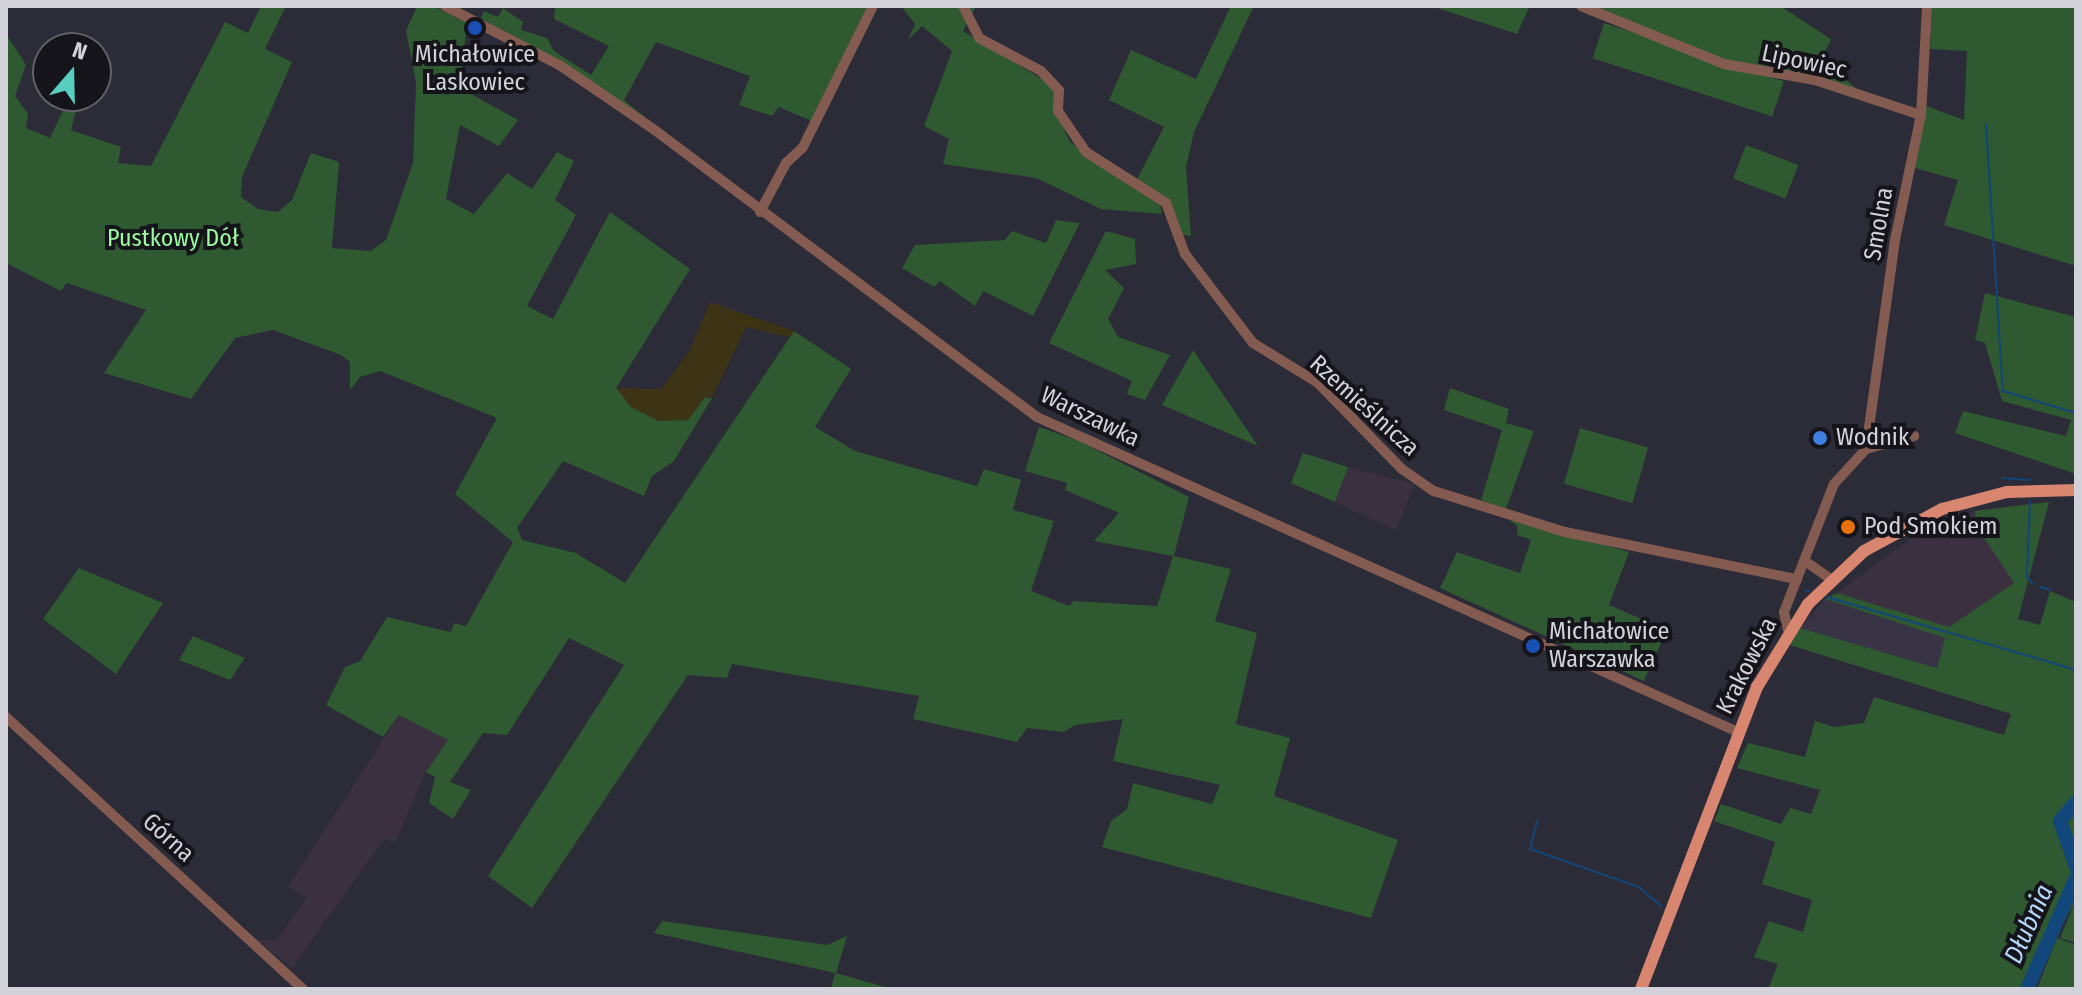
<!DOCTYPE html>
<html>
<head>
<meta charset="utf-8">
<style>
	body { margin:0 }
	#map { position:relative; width:2082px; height:995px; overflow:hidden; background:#2c2b38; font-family:"Fira Sans Condensed",sans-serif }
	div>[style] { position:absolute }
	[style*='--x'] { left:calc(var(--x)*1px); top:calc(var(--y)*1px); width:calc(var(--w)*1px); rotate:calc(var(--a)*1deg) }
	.commercial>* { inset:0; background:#393445 }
	.industrial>* { inset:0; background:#3a303f }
	.green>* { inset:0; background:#2f5931; transform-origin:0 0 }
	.sand>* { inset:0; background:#3c3414 }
	.stream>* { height:2px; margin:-1px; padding:0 1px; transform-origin:1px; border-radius:1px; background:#11477a }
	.river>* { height:14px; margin:-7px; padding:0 7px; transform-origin:7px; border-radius:7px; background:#11477a }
	.minor>* { height:10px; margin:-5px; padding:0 5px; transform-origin:5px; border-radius:5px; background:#845b50 }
	.major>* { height:12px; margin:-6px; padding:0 6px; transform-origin:6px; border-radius:6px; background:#d98671 }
	.dots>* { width:22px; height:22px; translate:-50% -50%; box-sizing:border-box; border:4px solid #15141a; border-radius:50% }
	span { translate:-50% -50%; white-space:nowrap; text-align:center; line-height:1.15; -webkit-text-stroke:8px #15141a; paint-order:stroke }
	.poi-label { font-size:24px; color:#d3d2db }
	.left { translate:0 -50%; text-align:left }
	.street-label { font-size:24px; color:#d3d2db }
	.park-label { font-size:24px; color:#99fb9e }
	.water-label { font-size:26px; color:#b5d6fb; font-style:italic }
	.frame { position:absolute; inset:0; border:8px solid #d3d2db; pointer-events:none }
	.north { position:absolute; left:32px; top:32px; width:80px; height:80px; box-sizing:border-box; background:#15141a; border:2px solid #616067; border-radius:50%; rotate:20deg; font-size:22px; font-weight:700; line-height:32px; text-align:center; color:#d3d2db }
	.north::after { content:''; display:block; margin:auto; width:28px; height:36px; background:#58cec1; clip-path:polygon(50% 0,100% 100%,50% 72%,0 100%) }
</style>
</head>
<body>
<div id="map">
	<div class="commercial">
		<div style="clip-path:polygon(1825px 599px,1946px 638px,1937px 668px,1800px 628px)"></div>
	</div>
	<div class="industrial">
		<div style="clip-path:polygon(1348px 467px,1415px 484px,1396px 530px,1335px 502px)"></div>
		<div style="clip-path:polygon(2049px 502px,2010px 647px,1837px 593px,1910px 539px,1975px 511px)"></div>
		<div style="clip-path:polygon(399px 715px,448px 740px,426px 772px,395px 843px,385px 838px,292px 968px,255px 939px,276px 941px,307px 898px,288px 887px)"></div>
	</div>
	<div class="green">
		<div style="clip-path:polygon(261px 6px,286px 6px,265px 49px,292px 62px,242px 177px,241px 197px,258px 209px,278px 212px,292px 200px,311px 153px,339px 162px,332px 248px,371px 251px,386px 240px,413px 163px,416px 83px,406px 31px,417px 6px,433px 6px,467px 23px,460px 88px,518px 120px,499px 146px,460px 125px,446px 199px,474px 214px,507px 173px,532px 189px,557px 152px,574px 161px,555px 200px,576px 215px,527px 306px,553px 319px,610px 212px,690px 269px,616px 388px,712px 398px,674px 461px,652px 476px,644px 496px,563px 461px,517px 528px,522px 540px,576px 553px,625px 583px,794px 331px,851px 369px,815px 427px,855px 451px,977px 486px,984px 469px,1021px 480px,1013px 510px,1054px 521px,1031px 591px,1069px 606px,1074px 601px,1157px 606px,1173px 556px,1094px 541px,1119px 513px,1065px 490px,1067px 483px,1025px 471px,1039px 427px,1079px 441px,1189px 497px,1174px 556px,1231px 569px,1215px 621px,1257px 633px,1236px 724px,1290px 738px,1274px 796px,1398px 840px,1371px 918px,1102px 847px,1111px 821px,1127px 809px,1133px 783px,1212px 804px,1220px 785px,1113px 761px,1123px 719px,1075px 725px,1064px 732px,1027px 728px,1017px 742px,913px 719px,919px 696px,732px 664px,727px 678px,688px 675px,532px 908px,488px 876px,624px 665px,569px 638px,507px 735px,483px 733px,450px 782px,471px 790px,453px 819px,429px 803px,435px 777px,426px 772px,448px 740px,399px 715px,383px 737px,326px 705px,345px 667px,360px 661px,387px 617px,451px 632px,454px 623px,466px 626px,513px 542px,455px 494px,497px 418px,380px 371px,360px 377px,350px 390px,350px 362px,341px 355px,273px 330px,235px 338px,191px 399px,104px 373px,146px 310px,67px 283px,61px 291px,6px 263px,6px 34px,26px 65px,15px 96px,28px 114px,26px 128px,50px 138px,65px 106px,76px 110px,71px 130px,121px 147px,118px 163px,151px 166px,225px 22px,248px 33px)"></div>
		<div style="clip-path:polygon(555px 6px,879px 6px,871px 7px,814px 122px,779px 107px,772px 116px,739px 105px,750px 76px,656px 42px,624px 100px,668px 136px,481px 18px,484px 11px,498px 17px,503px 8px,523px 22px,521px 30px,547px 38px,554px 51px,591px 75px,609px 46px,554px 19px)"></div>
		<div style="clip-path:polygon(901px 6px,976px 6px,963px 31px,1055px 87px,1055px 111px,1070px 142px,1160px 205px,1162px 214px,1101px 209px,1036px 178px,943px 164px,949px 139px,924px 126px,952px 51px,922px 26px,908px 40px,915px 24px)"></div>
		<div style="clip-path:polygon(1231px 6px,1254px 6px,1194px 132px,1186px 167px,1191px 236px,1182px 235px,1173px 209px,1135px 183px,1164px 127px,1109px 100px,1131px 50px,1196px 79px)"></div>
		<div style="clip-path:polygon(1431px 6px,1530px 6px,1517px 34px)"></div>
		<div style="clip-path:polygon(1590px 6px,1780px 6px,1831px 39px,1821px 60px,1861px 92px,1735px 64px)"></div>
		<div style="clip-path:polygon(1932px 6px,2076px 6px,2076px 266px,1944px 225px,1958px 180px,1915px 168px,1926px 106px,1964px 120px,1967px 51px,1930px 49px)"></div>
		<div style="left:1604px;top:23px;width:189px;height:37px;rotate:18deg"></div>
		<div style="left:1746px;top:145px;width:56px;height:36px;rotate:21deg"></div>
		<div style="clip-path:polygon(1056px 220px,1080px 223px,1033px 316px,983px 291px,975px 306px,940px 281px,934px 287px,902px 268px,915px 245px,1005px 240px,1012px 231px,1046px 243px)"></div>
		<div style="clip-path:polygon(1106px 231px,1135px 239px,1136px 264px,1105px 270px,1124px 288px,1108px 319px,1118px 337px,1170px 355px,1145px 400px,1127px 394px,1132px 381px,1049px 343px)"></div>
		<div style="clip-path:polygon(1985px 293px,2076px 317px,2076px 481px,2073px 473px,1955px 433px,1963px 411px,2066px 436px,2071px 420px,2002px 401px,1985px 343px,1975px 340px)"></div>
		<div style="clip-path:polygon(1193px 350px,1258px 446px,1162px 405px)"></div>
		<div style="clip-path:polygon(1450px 388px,1509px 409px,1506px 423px,1534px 431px,1506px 509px,1481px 500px,1502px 430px,1444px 410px)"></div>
		<div style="left:1580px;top:428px;width:71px;height:58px;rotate:16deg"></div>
		<div style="clip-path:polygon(1303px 453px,1348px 467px,1335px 502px,1291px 483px)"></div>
		<div style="clip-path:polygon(2049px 502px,2018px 619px,2040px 625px,2050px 591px,2076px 602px,2076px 943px,2060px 938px,2075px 903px,2043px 956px,2033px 989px,1768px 989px,1778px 964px,1754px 957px,1769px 921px,1803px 932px,1812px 900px,1762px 884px,1775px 842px,1714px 821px,1721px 804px,1781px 824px,1790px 808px,1811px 814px,1820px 790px,1737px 768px,1748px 743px,1805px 757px,1815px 721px,1834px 727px,1864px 723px,1874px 697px,2004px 735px,2011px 714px,1790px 645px,1800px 628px,1937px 668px,1945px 638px,1825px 599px,1837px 593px,1949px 627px,2014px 583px,1977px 527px,1975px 511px)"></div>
		<div style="clip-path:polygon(1505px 516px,1629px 552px,1609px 605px,1667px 630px,1644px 681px,1440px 588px,1457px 552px,1520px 573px,1531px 540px,1517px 535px,1517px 526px)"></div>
		<div style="clip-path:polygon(79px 568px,163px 603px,116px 674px,43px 619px)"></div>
		<div style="clip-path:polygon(193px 636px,245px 658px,230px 680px,179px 660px)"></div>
		<div style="clip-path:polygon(662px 921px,827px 945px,847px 936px,836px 973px,892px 989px,831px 989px,835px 973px,654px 933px)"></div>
		<div style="clip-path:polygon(2057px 938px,2076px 945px,2076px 989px,2037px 989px)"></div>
	</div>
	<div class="sand">
		<div style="clip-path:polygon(710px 302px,794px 331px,790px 337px,746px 327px,712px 398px,706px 396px,688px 420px,658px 421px,631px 407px,616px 388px,661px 389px,689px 352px)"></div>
	</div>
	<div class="stream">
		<div style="--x:1986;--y:124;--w:268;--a:86.4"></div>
		<div style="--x:2003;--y:391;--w:76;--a:16.8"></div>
		<div style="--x:2002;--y:478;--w:28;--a:4"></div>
		<div style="--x:2030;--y:501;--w:76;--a:92.3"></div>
		<div style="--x:2027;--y:577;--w:9;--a:49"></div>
		<div style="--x:2040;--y:587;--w:11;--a:15"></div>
		<div style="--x:1806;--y:591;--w:3;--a:0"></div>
		<div style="--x:1827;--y:597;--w:259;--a:16.3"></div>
		<div style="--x:1537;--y:821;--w:29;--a:104"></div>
		<div style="--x:1530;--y:849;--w:115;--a:19.2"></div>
		<div style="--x:1639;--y:887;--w:29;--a:41"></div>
	</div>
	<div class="river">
		<div style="--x:2076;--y:802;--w:25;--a:130"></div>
		<div style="--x:2060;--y:821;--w:49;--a:70.8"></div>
		<div style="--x:2027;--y:989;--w:121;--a:-66.2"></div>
	</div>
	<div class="minor">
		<div style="--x:445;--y:6;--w:131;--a:27.3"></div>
		<div style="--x:561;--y:66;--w:115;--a:34.4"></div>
		<div style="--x:656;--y:131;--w:476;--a:36.9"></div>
		<div style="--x:1037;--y:417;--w:769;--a:24.2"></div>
		<div style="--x:963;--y:6;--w:36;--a:63"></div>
		<div style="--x:979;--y:38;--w:70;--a:28"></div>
		<div style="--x:1041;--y:71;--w:26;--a:47"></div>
		<div style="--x:1059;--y:90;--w:21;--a:93"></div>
		<div style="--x:1058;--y:111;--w:50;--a:55.7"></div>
		<div style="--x:1086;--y:152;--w:95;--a:32.5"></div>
		<div style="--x:1166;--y:203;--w:54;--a:69.6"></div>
		<div style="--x:1185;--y:254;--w:112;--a:52.6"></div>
		<div style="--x:1253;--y:343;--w:76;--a:31.6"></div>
		<div style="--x:1318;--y:383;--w:120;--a:45.7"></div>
		<div style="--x:1402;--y:469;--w:39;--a:35"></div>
		<div style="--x:1434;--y:491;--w:137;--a:17.4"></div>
		<div style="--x:1565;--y:532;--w:237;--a:11.5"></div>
		<div style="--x:1581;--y:6;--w:154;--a:22.1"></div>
		<div style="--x:1724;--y:64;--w:92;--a:10"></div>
		<div style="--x:1815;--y:80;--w:112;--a:18.3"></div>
		<div style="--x:760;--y:212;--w:55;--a:-62"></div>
		<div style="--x:786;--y:163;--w:23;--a:-43"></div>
		<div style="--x:803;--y:147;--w:157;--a:-63.6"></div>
		<div style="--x:1866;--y:449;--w:211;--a:-82.1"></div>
		<div style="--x:1895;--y:240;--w:128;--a:-78.3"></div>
		<div style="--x:1921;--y:115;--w:109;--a:-86.8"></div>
		<div style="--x:1805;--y:561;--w:32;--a:35"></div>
		<div style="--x:1788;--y:630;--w:18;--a:-103"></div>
		<div style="--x:1784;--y:612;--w:137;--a:-68.7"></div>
		<div style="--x:1834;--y:484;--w:47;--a:-47.6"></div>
		<div style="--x:1866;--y:449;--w:50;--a:-15.2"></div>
		<div style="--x:6;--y:717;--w:403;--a:42.5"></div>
	</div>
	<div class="major">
		<div style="--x:1641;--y:989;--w:324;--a:-69"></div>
		<div style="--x:1757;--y:687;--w:97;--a:-58.4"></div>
		<div style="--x:1808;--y:604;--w:77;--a:-43.4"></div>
		<div style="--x:1864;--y:551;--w:89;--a:-28.3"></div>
		<div style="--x:1942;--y:509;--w:67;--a:-14.7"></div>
		<div style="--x:2007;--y:492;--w:69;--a:-1.7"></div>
	</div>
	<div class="dots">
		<div style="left:475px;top:28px;background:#1a4fb4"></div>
		<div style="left:1820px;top:438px;background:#3f7fe0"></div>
		<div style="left:1848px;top:527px;background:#e8710a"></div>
		<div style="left:1533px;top:646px;background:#1a4fb4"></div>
	</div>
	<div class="poi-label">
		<span style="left:475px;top:69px">Michałowice<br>Laskowiec</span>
		<span class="left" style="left:1836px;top:438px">Wodnik</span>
		<span class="left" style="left:1864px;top:527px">Pod Smokiem</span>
		<span class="left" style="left:1549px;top:646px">Michałowice<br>Warszawka</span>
	</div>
	<div class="street-label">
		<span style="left:1804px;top:62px;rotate:12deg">Lipowiec</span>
		<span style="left:1879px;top:224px;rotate:-80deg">Smolna</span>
		<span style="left:1364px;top:406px;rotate:42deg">Rzemieślnicza</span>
		<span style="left:1090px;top:417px;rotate:26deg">Warszawka</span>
		<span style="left:1747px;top:666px;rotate:-63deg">Krakowska</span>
		<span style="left:168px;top:838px;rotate:42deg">Górna</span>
	</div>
	<div class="park-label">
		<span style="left:173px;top:239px">Pustkowy Dół</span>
	</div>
	<div class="water-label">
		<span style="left:2029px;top:924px;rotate:-66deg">Dłubnia</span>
	</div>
	<div class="frame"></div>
	<div class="north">N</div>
</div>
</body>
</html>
